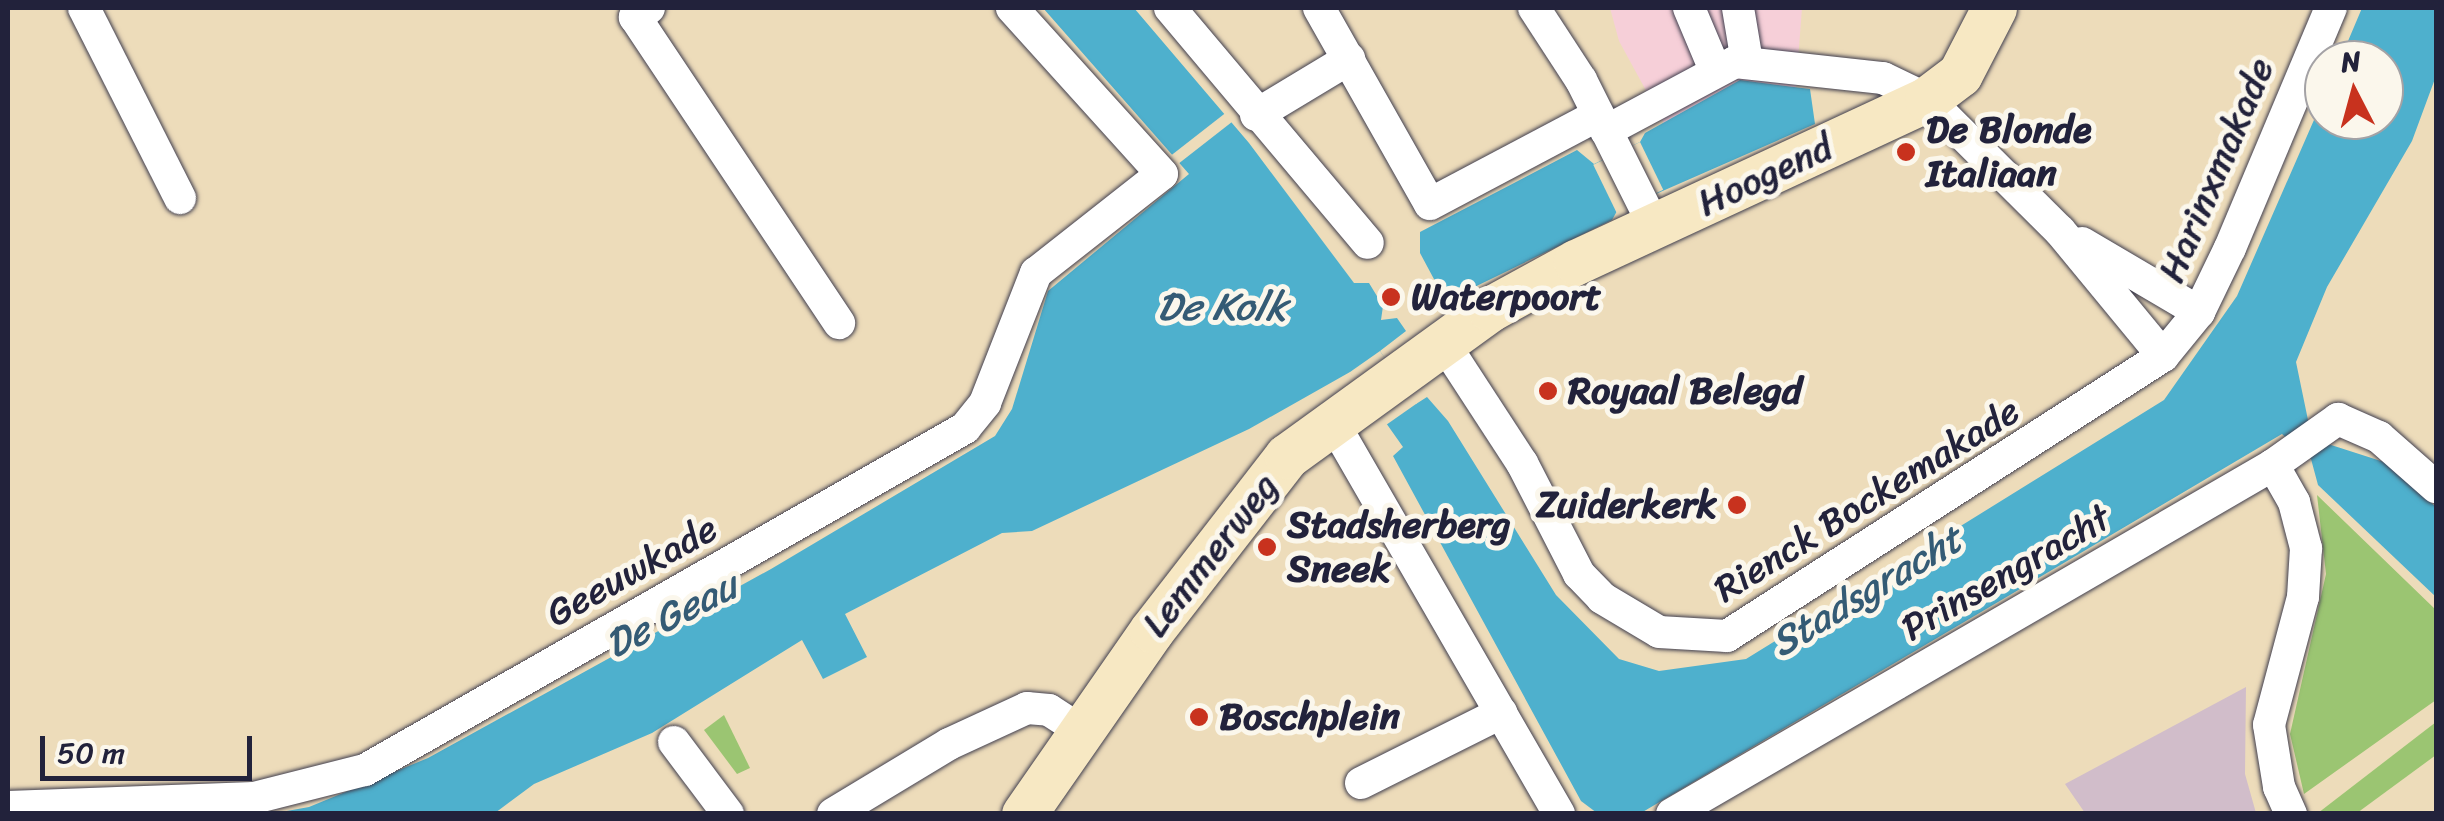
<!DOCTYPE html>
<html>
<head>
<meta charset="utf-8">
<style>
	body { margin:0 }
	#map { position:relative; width:2444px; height:821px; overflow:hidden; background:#eddcba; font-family:Sriracha,sans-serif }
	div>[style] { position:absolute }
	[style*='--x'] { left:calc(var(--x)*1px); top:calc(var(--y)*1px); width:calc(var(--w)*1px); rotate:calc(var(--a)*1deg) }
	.built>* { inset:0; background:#f6cfd8 }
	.industrial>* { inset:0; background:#d1bdca }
	.green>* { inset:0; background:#9bc572 }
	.water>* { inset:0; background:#4eb0cd }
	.pier>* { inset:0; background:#eddcba; transform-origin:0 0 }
	.roads { filter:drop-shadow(0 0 2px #403e4e) drop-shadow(0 0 2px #403e4e) }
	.minor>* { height:32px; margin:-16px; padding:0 16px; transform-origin:16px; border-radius:16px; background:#fff }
	.secondary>* { height:45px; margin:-22.5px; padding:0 22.5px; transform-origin:22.5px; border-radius:22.5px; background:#f7e8c3 }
	.dots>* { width:28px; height:28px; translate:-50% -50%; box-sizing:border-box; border:5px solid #fbf7ec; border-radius:50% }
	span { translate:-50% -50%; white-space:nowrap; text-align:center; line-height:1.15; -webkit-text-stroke:10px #fbf7ec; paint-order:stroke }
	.poi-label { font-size:38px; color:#22223b; font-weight:700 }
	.left { translate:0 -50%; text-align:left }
	.right { translate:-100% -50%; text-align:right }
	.street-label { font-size:38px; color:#22223b }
	.water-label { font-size:40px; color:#345b75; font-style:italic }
	.frame { position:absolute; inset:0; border:10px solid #22223b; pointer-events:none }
	.north { position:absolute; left:2304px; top:40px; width:100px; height:100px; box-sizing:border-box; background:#fbf7ec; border:2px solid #a4a2a5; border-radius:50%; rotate:354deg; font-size:28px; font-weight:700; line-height:40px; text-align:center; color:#22223b }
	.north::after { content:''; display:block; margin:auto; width:35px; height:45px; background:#c8321e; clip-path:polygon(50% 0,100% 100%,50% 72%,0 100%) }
	.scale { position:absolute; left:40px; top:736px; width:212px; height:45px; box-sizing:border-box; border:5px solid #22223b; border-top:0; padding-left:12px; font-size:30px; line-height:35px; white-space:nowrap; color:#22223b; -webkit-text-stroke:8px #fbf7ec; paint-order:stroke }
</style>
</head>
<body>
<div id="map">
	<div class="built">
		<div style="clip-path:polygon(1610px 8px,1802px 8px,1795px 99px,1668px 131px,1619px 41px)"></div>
	</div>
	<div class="industrial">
		<div style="clip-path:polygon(2246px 687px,2245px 774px,2256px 813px,2085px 813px,2065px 784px)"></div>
	</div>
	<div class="green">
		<div style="clip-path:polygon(2317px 495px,2436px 610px,2436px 700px,2304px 794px,2290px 734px,2326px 574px)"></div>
		<div style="clip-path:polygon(724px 715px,750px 768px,737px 774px,704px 730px)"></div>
		<div style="clip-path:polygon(2436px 722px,2436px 755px,2357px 813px,2318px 813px)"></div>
	</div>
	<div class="water">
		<div style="clip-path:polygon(1043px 8px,1134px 8px,1249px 143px,1354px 283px,1369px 283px,1383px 306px,1381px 320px,1397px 318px,1406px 331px,1380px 351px,1416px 404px,1427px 397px,1448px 421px,1556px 595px,1619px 659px,1659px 671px,1746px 659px,2164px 400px,2237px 296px,2324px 97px,2324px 120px,2384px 120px,2384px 60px,2340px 60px,2362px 8px,2436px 8px,2436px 76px,2412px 141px,2327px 287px,2296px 362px,2308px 420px,2328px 444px,2384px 462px,2436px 507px,2436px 597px,2318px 485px,2311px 459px,2282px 434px,1641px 813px,1597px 813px,1581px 801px,1393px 456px,1403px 447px,1350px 372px,1249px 429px,1032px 531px,1002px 533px,845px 614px,867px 657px,823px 679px,802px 640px,652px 733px,534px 784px,495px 813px,270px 814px,309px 807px,428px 758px,771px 569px,995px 436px,1012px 409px,1048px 291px,1189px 174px)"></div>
		<div style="clip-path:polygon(1740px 80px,1810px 89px,1815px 124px,1617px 211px,1612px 220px,1456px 296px,1435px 281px,1420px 253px,1420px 232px,1577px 150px,1594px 164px,1640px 142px,1645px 133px)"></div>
	</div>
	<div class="pier">
		<div style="left:1228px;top:111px;width:11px;height:76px;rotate:52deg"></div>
		<div style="left:1640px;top:142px;width:53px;height:52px;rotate:64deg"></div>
		<div style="left:1380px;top:351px;width:64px;height:37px;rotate:55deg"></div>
	</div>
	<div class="roads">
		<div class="minor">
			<div style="--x:84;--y:8;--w:213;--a:63.2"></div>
			<div style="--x:649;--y:8;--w:17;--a:147"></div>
			<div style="--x:635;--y:17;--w:368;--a:56.3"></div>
			<div style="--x:1170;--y:8;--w:307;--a:49.9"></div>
			<div style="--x:1319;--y:8;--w:225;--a:60.5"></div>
			<div style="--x:1430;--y:204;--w:190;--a:-27.9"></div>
			<div style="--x:1534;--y:8;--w:86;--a:56.9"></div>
			<div style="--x:1581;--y:80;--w:163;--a:63.4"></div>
			<div style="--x:1689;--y:8;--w:67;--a:67.2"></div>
			<div style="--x:1738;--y:8;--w:55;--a:80.5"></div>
			<div style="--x:1256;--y:115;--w:109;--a:-31.1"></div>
			<div style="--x:1606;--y:131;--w:146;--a:-28.1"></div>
			<div style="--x:1735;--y:62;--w:149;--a:6.2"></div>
			<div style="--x:1883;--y:78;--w:49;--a:25.5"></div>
			<div style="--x:1927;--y:99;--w:187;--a:44.8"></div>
			<div style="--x:2060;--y:231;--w:162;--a:50.5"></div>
			<div style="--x:2082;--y:243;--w:136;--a:30.5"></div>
			<div style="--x:1443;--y:342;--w:145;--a:56.9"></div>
			<div style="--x:1522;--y:463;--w:125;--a:62.8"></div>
			<div style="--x:1579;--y:574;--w:33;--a:46"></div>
			<div style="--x:1602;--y:598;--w:66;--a:30.8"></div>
			<div style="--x:1659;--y:632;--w:68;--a:3.4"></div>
			<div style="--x:1727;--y:636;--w:518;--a:-32.71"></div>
			<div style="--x:2163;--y:356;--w:57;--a:-50.7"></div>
			<div style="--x:2199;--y:312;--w:71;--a:-64.2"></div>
			<div style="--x:2230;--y:248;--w:260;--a:-67.2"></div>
			<div style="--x:1334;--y:424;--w:450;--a:60"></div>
			<div style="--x:2273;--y:465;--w:43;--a:60.4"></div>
			<div style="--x:2294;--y:502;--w:48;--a:75.4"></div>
			<div style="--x:2306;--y:548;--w:49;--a:93.5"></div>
			<div style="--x:2303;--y:597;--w:132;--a:104.9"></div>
			<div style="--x:2269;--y:725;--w:63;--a:80.8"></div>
			<div style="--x:2279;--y:787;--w:30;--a:66"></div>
			<div style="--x:674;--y:742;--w:90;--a:53.1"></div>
			<div style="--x:1361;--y:783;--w:157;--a:-26.6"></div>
			<div style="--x:8;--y:807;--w:246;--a:-2.1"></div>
			<div style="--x:254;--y:798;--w:114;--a:-14.2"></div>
			<div style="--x:365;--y:770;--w:691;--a:-29.68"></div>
			<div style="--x:965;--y:428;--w:32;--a:-51"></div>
			<div style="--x:985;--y:403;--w:140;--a:-68.6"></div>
			<div style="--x:1036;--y:273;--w:160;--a:-38.2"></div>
			<div style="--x:1162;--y:174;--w:224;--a:-132.1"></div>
			<div style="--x:833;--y:814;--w:135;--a:-31.1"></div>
			<div style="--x:949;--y:744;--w:86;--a:-24.8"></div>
			<div style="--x:1027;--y:708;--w:22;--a:5"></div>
			<div style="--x:1049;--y:710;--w:37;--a:33"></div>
			<div style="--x:1672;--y:814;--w:695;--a:-30.14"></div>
			<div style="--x:2273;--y:465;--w:80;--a:-35.3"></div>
			<div style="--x:2338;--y:419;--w:45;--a:23.7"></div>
			<div style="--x:2379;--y:437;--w:76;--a:41.3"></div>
		</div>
		<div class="secondary">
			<div style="--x:1024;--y:814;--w:224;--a:-55.2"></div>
			<div style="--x:1152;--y:630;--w:220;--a:-52.2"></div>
			<div style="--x:1287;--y:456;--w:251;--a:-35.9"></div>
			<div style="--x:1490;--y:309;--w:98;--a:-28.7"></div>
			<div style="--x:1576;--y:262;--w:387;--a:-24.9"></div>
			<div style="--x:1927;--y:99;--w:41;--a:-37.1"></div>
			<div style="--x:1960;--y:74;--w:74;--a:-62.7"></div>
		</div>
	</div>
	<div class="dots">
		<div style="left:1906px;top:152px;background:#c8321e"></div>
		<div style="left:1391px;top:297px;background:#c8321e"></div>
		<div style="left:1548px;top:391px;background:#c8321e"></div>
		<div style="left:1737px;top:505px;background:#c8321e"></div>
		<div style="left:1267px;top:547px;background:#c8321e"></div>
		<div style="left:1199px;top:717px;background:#c8321e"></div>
	</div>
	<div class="poi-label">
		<span class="left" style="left:1926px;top:152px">De Blonde<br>Italiaan</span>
		<span class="left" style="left:1411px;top:297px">Waterpoort</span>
		<span class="left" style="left:1568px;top:391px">Royaal Belegd</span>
		<span class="right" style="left:1717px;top:505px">Zuiderkerk</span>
		<span class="left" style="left:1287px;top:547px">Stadsherberg<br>Sneek</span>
		<span class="left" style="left:1219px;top:717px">Boschplein</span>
	</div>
	<div class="street-label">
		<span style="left:2216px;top:170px;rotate:-67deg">Harinxmakade</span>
		<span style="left:1765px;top:175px;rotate:-25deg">Hoogend</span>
		<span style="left:1867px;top:500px;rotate:-32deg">Rienck Bockemakade</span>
		<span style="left:1210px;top:555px;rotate:-52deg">Lemmerweg</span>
		<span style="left:632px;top:571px;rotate:-29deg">Geeuwkade</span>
		<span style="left:2006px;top:573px;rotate:-30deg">Prinsengracht</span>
	</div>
	<div class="water-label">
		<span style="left:1222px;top:307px">De Kolk</span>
		<span style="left:1866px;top:591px;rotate:-31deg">Stadsgracht</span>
		<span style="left:671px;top:615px;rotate:-27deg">De Geau</span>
	</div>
	<div class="frame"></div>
	<div class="north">N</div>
	<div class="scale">50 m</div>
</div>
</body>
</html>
